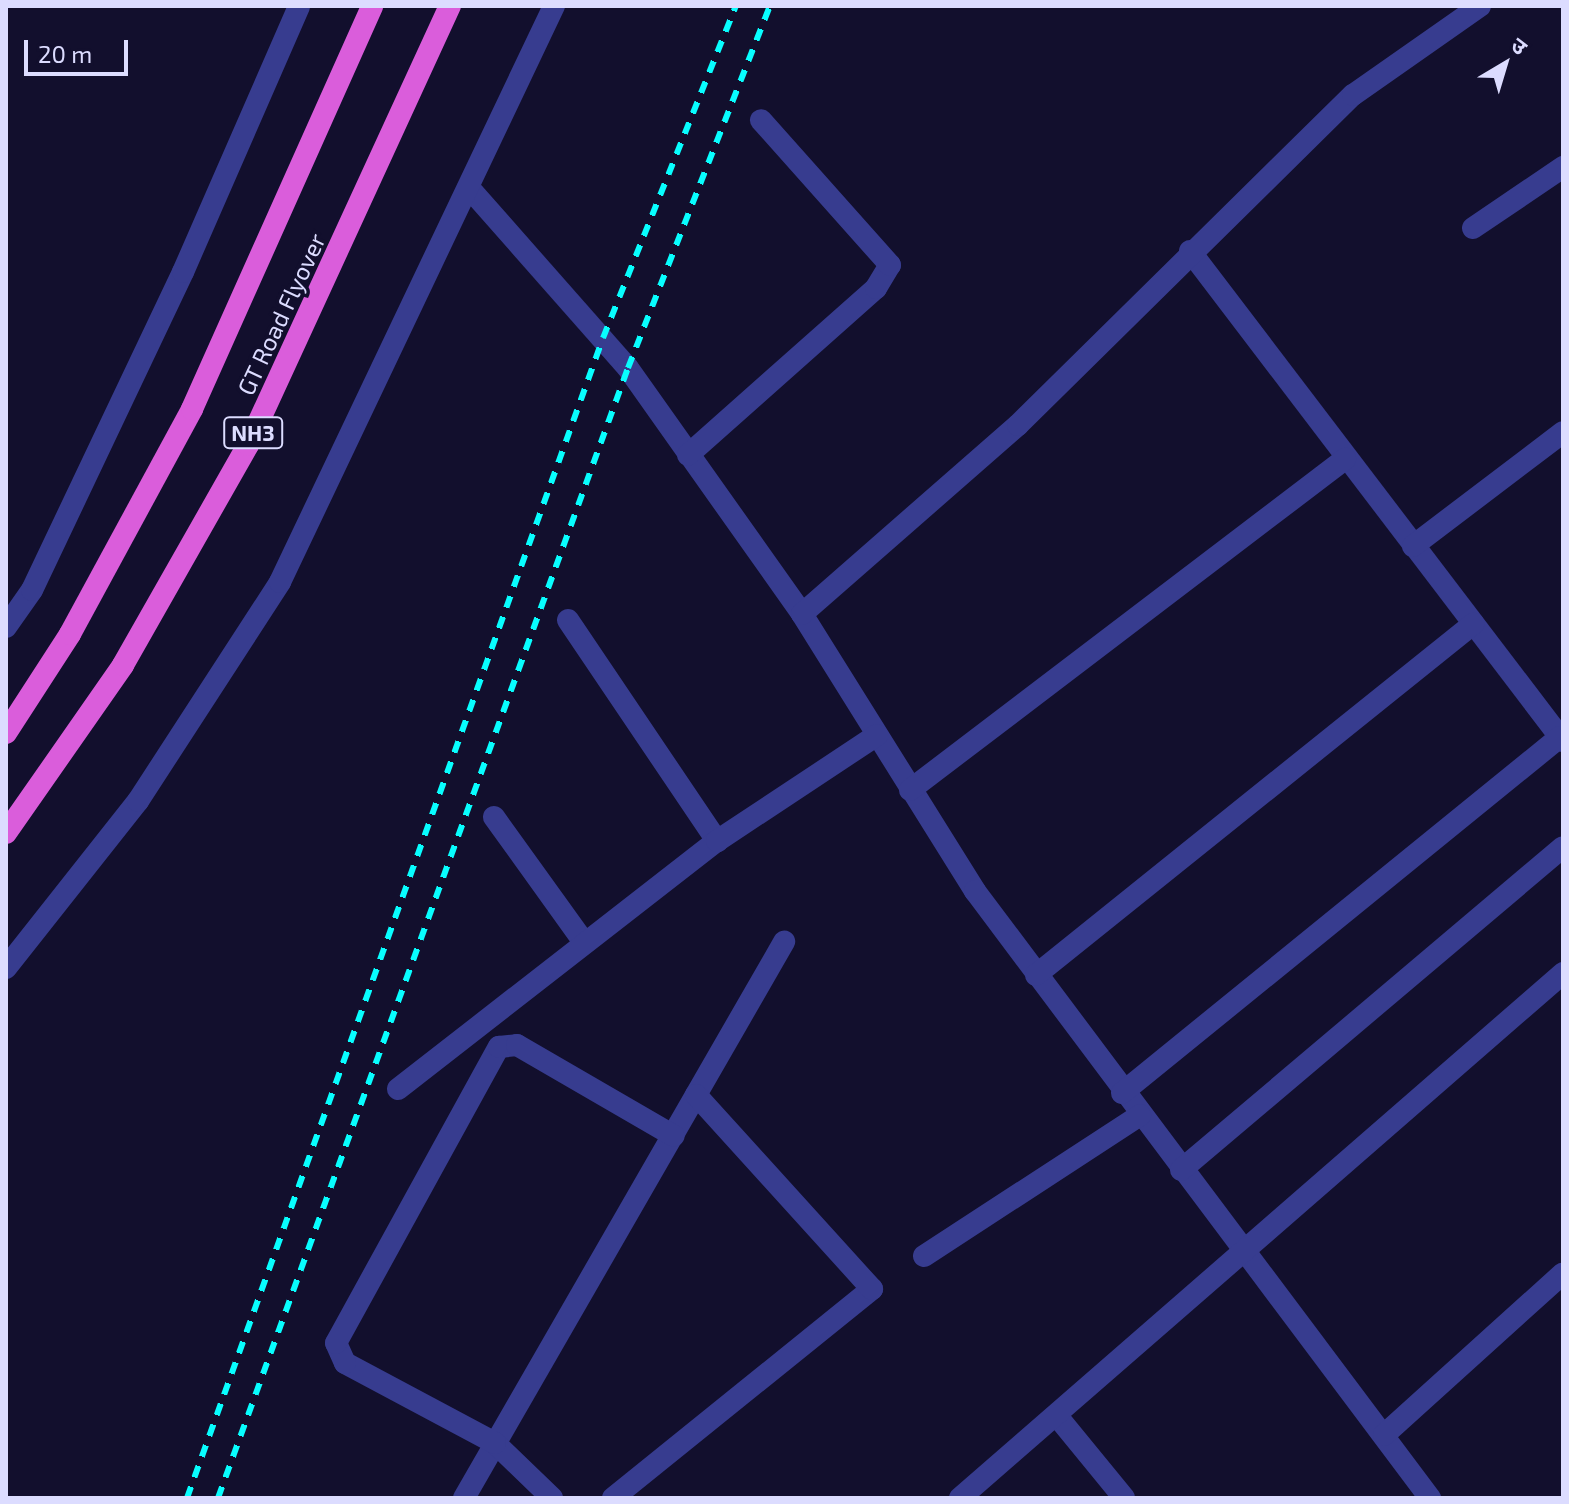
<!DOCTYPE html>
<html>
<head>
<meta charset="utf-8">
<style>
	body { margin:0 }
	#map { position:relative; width:1569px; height:1504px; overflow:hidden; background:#120f2d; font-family:"Exo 2","Noto Sans Devanagari",sans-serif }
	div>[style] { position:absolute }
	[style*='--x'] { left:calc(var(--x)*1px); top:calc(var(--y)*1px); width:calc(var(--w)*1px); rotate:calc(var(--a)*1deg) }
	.minor>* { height:22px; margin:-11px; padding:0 11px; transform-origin:11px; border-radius:11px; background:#373c8f }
	.tertiary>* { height:22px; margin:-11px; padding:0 11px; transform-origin:11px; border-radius:11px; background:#373c8f }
	.trunk>* { height:22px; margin:-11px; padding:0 11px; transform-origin:11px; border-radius:11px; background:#da5ddb }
	.rail>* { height:6px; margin-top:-3px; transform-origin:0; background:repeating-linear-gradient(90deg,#08feff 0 12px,transparent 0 22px) }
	span { translate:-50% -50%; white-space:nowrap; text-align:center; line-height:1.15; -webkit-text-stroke:7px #120f2d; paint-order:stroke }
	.shield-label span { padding:2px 6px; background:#120f2d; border:2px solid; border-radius:6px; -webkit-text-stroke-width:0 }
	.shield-label { font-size:22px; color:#dcdcff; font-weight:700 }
	.street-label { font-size:24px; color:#dcdcff }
	.frame { position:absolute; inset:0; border:8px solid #dcdcff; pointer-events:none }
	.north { position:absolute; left:1465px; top:24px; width:80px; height:80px; -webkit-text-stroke:6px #120f2d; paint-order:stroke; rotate:38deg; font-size:22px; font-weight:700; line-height:32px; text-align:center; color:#dcdcff }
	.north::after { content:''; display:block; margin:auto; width:28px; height:36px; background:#dcdcff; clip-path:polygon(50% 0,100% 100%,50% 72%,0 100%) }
	.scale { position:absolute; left:24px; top:40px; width:104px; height:36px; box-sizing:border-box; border:4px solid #dcdcff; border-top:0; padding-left:10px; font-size:24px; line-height:28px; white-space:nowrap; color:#dcdcff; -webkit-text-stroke:6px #120f2d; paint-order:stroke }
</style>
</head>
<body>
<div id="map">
	<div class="minor">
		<div style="--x:471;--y:190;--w:237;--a:48.6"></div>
		<div style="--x:628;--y:368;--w:301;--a:54.7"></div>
		<div style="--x:802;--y:614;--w:327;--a:58"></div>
		<div style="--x:975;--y:891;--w:759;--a:53.15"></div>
		<div style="--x:1473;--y:228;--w:109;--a:-34.1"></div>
		<div style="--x:1190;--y:251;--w:616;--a:52.72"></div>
		<div style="--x:688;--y:455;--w:251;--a:-41.6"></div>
		<div style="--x:876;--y:288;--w:27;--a:-59"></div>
		<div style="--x:890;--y:265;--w:194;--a:-131.7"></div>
		<div style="--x:1413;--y:546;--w:188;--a:-37.2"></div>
		<div style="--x:802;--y:614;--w:287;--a:-41.2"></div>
		<div style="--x:1018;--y:425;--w:470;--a:-44.6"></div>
		<div style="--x:1353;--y:95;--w:155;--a:-35"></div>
		<div style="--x:568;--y:620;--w:267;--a:56"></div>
		<div style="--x:910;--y:790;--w:547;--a:-37.27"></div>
		<div style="--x:494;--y:817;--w:153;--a:54.3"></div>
		<div style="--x:6;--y:968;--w:213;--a:-51.7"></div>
		<div style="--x:138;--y:801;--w:261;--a:-57"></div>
		<div style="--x:280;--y:582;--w:638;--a:-64.56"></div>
		<div style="--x:1036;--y:975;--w:561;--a:-38.77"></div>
		<div style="--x:398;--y:1089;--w:404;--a:-37.9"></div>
		<div style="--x:717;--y:841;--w:192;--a:-33.5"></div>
		<div style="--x:1122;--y:1093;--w:564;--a:-39.1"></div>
		<div style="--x:1181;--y:1170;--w:500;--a:-40.22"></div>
		<div style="--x:924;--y:1256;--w:258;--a:-33.1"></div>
		<div style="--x:1057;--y:1416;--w:106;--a:50.7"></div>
		<div style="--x:1384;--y:1435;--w:241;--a:-42.1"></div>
		<div style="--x:464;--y:1498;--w:642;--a:-60.08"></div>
		<div style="--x:552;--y:1498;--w:79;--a:-136"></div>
		<div style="--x:495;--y:1443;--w:170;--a:-151.9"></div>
		<div style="--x:345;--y:1363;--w:22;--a:-114"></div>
		<div style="--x:336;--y:1343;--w:338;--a:-61.2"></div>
		<div style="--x:499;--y:1047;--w:18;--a:-6"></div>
		<div style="--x:517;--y:1045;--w:181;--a:30.1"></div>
		<div style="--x:613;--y:1498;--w:333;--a:-38.9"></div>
		<div style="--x:872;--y:1289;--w:262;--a:-132.2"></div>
		<div style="--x:960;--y:1498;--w:800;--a:-41.04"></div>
	</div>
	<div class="tertiary">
		<div style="--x:6;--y:627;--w:45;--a:-54.9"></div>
		<div style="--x:32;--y:590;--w:352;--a:-64.6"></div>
		<div style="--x:183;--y:272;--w:290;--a:-66.4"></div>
	</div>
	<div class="trunk">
		<div style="--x:6;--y:733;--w:118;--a:-57.1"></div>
		<div style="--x:70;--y:634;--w:256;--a:-61.5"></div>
		<div style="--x:192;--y:409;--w:441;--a:-65.9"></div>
		<div style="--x:6;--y:833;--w:205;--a:-55.1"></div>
		<div style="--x:123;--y:665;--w:253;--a:-60.4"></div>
		<div style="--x:248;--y:445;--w:483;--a:-65.3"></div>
	</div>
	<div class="rail">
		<div style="--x:187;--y:1498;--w:1232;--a:-70.27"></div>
		<div style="--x:603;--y:338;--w:358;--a:-68.2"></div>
		<div style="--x:218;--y:1498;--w:1202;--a:-70.06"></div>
		<div style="--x:628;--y:368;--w:389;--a:-68.6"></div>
	</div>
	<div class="shield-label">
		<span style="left:253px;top:433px">NH3</span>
	</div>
	<div class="street-label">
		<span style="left:281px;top:314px;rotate:-65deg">GT Road Flyover</span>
	</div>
	<div class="frame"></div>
	<div class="north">उ</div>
	<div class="scale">20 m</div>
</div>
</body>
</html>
